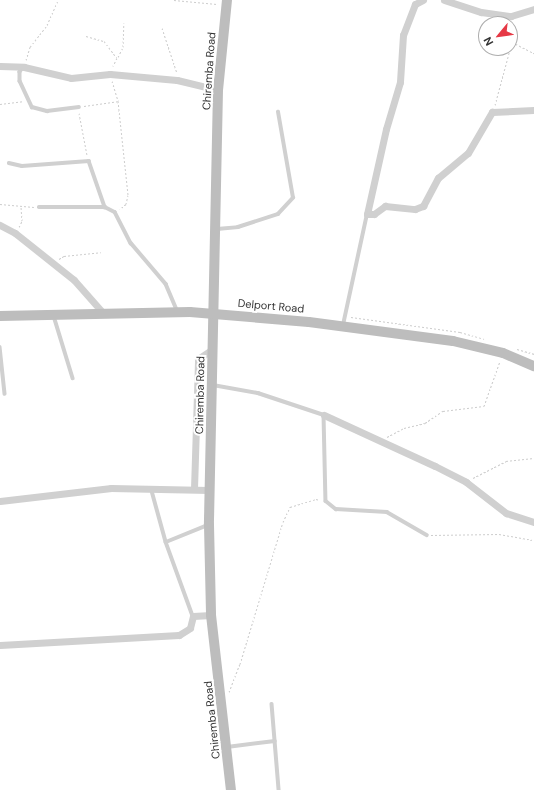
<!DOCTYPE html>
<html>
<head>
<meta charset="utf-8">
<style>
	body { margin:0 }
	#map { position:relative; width:534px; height:790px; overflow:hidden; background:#fff; font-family:"DM Sans",sans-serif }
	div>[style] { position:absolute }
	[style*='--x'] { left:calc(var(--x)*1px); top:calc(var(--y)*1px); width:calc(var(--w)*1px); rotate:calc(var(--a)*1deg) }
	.path>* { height:1px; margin-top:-0.5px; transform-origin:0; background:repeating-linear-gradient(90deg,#cdcdcd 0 2px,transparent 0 4px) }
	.lane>* { height:3.5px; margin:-1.75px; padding:0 1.75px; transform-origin:1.75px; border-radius:1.75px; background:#d0d0d0 }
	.street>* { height:7px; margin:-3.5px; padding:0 3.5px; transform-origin:3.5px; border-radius:3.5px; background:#d0d0d0 }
	.secondary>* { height:10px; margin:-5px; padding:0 5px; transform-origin:5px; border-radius:5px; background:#bdbdbd }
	span { translate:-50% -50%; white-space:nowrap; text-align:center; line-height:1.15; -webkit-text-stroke:4px #fff; paint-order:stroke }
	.street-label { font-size:11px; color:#333 }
	.north { position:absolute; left:478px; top:16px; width:40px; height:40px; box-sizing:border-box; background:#fff; border:1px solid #adadad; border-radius:50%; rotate:241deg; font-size:11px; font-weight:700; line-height:16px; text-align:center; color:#333 }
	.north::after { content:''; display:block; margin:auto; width:14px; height:18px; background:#e63946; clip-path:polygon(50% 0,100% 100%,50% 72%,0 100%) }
</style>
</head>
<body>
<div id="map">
	<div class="path">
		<div style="--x:174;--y:0;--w:43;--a:5.3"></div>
		<div style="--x:162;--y:28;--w:47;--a:71.6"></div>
		<div style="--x:86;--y:36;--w:19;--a:16"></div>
		<div style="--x:104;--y:41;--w:21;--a:53"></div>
		<div style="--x:117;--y:58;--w:9;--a:117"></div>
		<div style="--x:118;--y:57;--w:11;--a:-63"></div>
		<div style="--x:123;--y:47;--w:24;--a:-88"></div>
		<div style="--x:26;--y:60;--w:14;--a:-73"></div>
		<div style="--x:30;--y:47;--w:28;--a:-52"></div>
		<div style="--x:47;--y:25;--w:27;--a:-66"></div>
		<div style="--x:112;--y:81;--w:21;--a:73"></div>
		<div style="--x:118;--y:101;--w:95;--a:83.9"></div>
		<div style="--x:128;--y:195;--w:9;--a:103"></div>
		<div style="--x:126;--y:204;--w:8;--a:140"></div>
		<div style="--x:0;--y:104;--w:23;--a:-7"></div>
		<div style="--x:495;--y:105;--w:65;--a:-74.9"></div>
		<div style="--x:512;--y:42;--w:25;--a:27"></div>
		<div style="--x:84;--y:106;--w:34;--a:-8"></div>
		<div style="--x:79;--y:113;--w:43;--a:79.2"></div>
		<div style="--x:0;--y:204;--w:34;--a:5"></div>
		<div style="--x:19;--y:227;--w:7;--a:-63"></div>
		<div style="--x:22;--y:221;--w:14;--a:-94"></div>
		<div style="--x:59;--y:259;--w:6;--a:-31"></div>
		<div style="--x:64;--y:256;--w:37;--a:-6"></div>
		<div style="--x:351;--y:317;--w:110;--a:7.8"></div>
		<div style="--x:460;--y:332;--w:25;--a:16"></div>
		<div style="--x:517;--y:349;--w:18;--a:16"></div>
		<div style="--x:387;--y:437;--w:19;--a:-28"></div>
		<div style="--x:404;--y:428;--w:22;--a:-13"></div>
		<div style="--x:425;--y:423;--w:22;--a:-34"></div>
		<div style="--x:443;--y:411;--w:41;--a:-7"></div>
		<div style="--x:484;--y:406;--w:48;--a:-70.4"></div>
		<div style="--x:473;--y:478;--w:37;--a:-27"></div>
		<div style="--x:506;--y:461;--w:28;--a:-6"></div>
		<div style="--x:431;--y:535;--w:68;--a:-0.8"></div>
		<div style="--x:499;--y:534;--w:36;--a:10"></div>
		<div style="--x:229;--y:692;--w:30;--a:-69"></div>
		<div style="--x:240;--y:664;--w:148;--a:-73.2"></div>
		<div style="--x:283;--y:522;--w:17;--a:-65"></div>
		<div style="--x:290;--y:507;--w:27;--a:-17"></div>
		<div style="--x:316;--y:499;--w:4;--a:14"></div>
	</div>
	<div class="lane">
		<div style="--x:23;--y:68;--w:5;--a:127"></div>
		<div style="--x:20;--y:72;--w:9;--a:90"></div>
		<div style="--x:20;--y:81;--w:29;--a:65"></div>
		<div style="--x:32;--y:107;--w:16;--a:15"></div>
		<div style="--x:47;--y:111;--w:32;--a:-7"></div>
		<div style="--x:9;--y:163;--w:13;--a:13"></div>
		<div style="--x:22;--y:166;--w:67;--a:-4.3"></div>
		<div style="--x:89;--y:161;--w:49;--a:70.8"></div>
		<div style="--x:105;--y:207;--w:11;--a:27"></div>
		<div style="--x:115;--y:212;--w:35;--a:63"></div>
		<div style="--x:131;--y:243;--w:54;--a:49.5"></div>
		<div style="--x:166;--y:284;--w:28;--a:67"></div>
		<div style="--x:39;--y:207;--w:66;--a:0"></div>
		<div style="--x:217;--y:229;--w:21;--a:-5"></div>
		<div style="--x:238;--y:227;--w:42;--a:-18"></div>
		<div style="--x:278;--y:214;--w:22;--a:-47"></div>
		<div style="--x:293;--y:198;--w:87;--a:-99.9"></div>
		<div style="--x:54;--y:316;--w:65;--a:73"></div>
		<div style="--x:343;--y:325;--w:114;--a:-77.8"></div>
		<div style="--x:0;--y:347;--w:47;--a:83.9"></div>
		<div style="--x:213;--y:385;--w:46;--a:10.1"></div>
		<div style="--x:258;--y:393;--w:70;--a:18.4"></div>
		<div style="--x:324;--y:415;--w:86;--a:88.7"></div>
		<div style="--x:326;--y:501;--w:13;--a:39"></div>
		<div style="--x:336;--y:509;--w:51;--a:3.4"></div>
		<div style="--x:387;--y:512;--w:46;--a:29.9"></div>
		<div style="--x:152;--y:491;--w:53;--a:74.6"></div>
		<div style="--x:166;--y:542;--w:79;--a:70"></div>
		<div style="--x:166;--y:542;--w:45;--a:-22"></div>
		<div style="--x:272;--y:704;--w:86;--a:85.3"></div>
		<div style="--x:227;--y:747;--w:48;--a:-7.1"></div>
	</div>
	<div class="street">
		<div style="--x:423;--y:0;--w:9;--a:153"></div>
		<div style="--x:415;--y:4;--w:33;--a:111"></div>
		<div style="--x:403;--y:35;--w:47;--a:93.7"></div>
		<div style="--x:400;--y:82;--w:49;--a:106.6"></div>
		<div style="--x:386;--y:129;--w:87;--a:102.6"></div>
		<div style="--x:367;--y:214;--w:7;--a:0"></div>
		<div style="--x:374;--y:214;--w:14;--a:-36"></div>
		<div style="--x:385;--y:206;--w:30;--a:6"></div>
		<div style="--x:415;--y:209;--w:9;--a:-21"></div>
		<div style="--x:423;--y:206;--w:32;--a:-62"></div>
		<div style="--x:438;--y:178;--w:39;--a:-40"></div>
		<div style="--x:468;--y:153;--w:48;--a:-59.7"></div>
		<div style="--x:492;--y:112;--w:42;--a:-2.7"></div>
		<div style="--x:444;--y:0;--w:39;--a:18"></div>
		<div style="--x:481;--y:12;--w:30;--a:8"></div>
		<div style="--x:511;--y:16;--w:24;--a:-17"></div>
		<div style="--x:0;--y:66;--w:24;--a:2"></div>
		<div style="--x:24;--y:67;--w:48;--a:13.2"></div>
		<div style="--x:71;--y:78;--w:39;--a:-6"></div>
		<div style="--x:110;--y:74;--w:67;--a:5.1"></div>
		<div style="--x:177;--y:80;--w:42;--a:13.7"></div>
		<div style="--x:0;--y:225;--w:17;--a:28"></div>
		<div style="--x:15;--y:233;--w:75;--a:38.5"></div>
		<div style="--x:74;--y:280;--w:45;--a:48.6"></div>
		<div style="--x:324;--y:415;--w:122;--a:24.7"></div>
		<div style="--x:435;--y:466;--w:35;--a:27"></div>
		<div style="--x:466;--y:482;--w:51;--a:37.8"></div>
		<div style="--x:506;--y:513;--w:29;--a:18"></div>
		<div style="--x:194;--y:489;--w:130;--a:-88.2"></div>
		<div style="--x:198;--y:359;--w:18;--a:-34"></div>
		<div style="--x:0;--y:501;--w:112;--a:-6.7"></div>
		<div style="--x:111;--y:488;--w:98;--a:1.2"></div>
		<div style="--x:0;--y:645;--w:179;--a:-3.2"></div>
		<div style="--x:179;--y:635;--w:13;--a:-32"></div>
		<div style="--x:190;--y:628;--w:12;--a:-76"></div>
		<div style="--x:193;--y:616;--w:18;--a:-3"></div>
	</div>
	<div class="secondary">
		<div style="--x:227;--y:0;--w:90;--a:95.7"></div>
		<div style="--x:218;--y:90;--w:435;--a:91.2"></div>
		<div style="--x:209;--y:525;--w:90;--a:88.7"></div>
		<div style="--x:211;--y:615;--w:176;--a:83.5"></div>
		<div style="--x:0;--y:316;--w:190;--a:-1.2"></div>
		<div style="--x:190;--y:312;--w:119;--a:4.8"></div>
		<div style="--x:309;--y:322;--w:145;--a:7.5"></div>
		<div style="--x:453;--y:341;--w:51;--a:13.5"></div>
		<div style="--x:503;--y:353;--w:34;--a:23"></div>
	</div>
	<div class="street-label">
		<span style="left:209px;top:71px;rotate:-86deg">Chiremba Road</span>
		<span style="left:271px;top:306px;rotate:5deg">Delport Road</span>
		<span style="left:200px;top:395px;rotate:-89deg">Chiremba Road</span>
		<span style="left:212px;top:720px;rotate:-96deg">Chiremba Road</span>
	</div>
	<div class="north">N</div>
</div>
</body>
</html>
